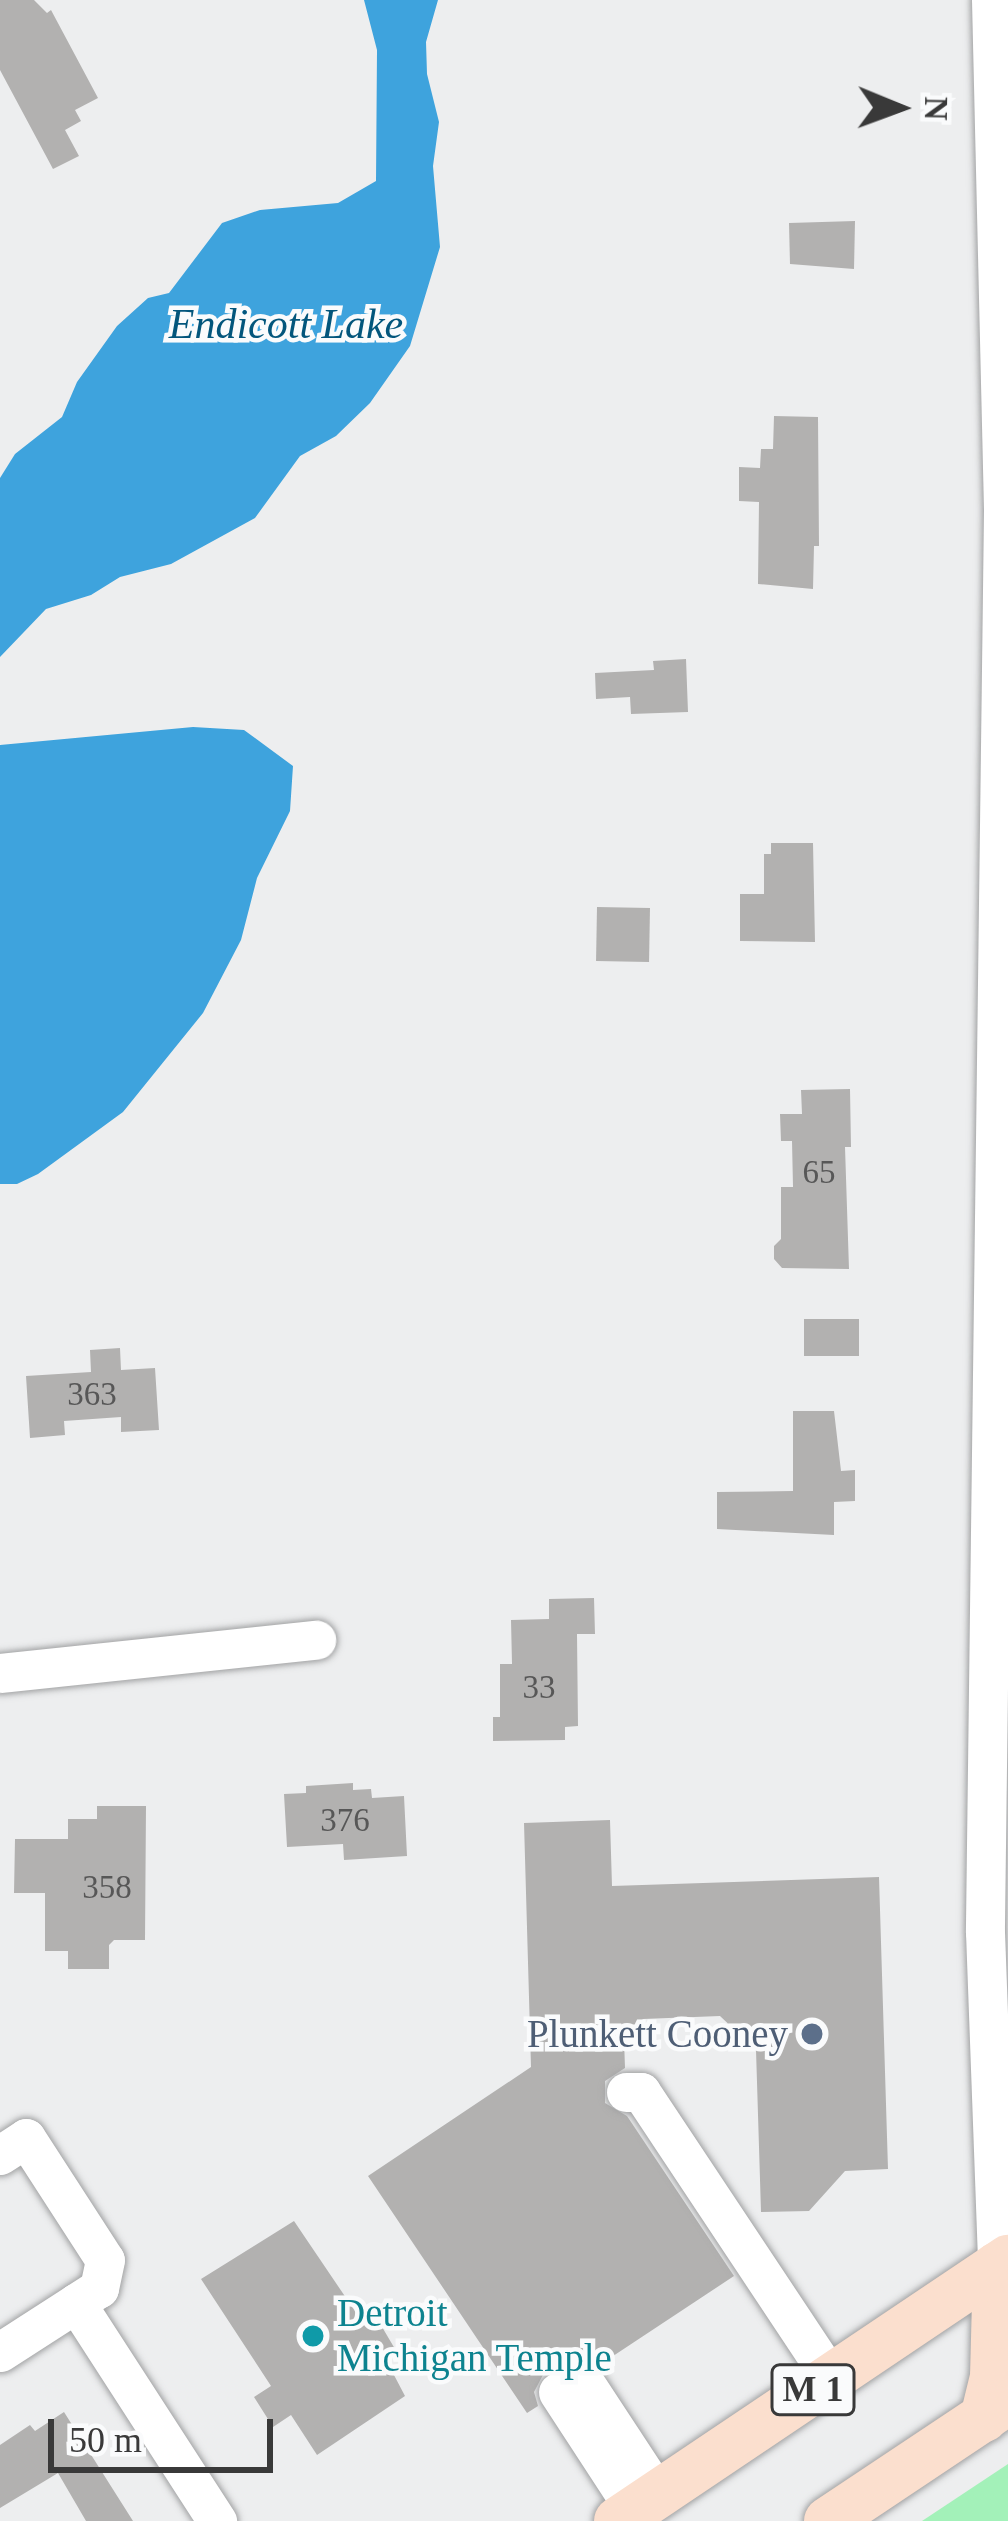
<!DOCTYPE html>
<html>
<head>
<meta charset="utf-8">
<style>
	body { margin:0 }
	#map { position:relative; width:1008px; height:2521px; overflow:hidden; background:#edeeef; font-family:Georgia,serif }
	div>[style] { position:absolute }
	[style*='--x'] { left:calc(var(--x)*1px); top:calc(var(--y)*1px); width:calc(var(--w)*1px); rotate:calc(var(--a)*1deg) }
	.green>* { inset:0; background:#a3f1b9 }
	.water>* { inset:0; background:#3ea3dd }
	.building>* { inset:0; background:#b2b1b0; transform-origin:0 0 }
	.roads { filter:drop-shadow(0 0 3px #a2a3a4) drop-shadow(0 0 3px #a2a3a4) }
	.minor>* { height:39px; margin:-19.5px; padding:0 19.5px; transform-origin:19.5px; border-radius:19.5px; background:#fff }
	.major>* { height:48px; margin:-24px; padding:0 24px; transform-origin:24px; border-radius:24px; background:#fbdfce }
	.dots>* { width:33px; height:33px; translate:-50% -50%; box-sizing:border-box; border:6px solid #fafbfc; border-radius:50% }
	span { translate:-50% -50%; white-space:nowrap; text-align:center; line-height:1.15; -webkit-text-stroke:9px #fafbfc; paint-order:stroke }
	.number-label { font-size:33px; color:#575757 }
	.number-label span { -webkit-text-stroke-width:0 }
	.shield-label span { padding:3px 9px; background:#fafbfc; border:3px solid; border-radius:9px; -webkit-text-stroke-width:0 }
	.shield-label { font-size:36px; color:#393939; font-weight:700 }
	.service-label { font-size:39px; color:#4e5e75 }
	.right { translate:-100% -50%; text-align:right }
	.culture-label { font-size:39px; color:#0d838f }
	.left { translate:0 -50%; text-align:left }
	.water-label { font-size:42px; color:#03567c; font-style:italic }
	.north { position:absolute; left:840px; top:48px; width:120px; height:120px; -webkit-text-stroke:9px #fafbfc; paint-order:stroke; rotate:91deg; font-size:33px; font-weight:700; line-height:48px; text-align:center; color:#393939 }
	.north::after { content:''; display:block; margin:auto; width:42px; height:54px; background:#393939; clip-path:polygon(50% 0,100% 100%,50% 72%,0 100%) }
	.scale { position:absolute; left:48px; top:2419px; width:225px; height:54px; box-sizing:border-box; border:6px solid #393939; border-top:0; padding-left:15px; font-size:36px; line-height:42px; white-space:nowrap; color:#393939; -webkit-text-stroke:9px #fafbfc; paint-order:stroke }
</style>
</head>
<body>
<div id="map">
	<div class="green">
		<div style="clip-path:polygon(1008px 2464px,1008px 2521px,922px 2521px)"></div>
	</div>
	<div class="water">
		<div style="clip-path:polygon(364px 0,438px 0,426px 42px,427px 74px,439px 122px,433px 166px,440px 247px,410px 346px,370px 403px,336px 436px,300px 456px,255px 518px,171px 564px,120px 577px,91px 595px,46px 609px,0 657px,0 478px,15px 454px,62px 417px,77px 382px,117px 326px,148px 298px,169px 293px,222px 223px,260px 210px,338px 203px,376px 181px,377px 50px)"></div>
		<div style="clip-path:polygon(193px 727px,244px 730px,293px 766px,290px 811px,257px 878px,241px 940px,203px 1013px,123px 1112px,38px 1174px,17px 1184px,0 1184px,0 745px)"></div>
	</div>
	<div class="building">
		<div style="clip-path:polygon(0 0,34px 0,47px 13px,51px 10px,98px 98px,75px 110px,81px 121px,65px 130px,79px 156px,53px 169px,0 70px)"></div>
		<div style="clip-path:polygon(855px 221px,854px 269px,790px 264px,789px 223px)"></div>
		<div style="clip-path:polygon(774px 416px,818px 417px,819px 546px,814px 546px,813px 589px,758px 584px,759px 502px,739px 501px,739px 467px,760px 468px,761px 449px,773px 449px)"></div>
		<div style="clip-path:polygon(686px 659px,688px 712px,631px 714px,630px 697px,596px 699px,595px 673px,654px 670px,653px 661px)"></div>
		<div style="clip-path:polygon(771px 843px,813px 843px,815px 942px,740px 941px,740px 894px,764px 894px,764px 854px,771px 854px)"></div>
		<div style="left:597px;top:907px;width:53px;height:54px;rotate:1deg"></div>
		<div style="clip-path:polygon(850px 1089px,851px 1147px,845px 1147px,849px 1269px,782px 1268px,774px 1259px,774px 1246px,781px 1239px,781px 1187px,793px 1187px,792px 1141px,781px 1141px,780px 1114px,802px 1114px,801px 1090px)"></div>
		<div style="left:859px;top:1319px;width:37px;height:55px;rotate:90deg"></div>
		<div style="clip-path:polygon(120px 1348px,121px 1370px,155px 1368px,159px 1430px,121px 1432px,121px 1417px,64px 1421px,65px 1435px,30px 1438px,26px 1376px,91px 1372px,90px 1350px)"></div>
		<div style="clip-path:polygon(793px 1411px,834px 1411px,841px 1471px,855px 1470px,855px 1501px,834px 1502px,834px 1535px,717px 1529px,717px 1492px,793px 1491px)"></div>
		<div style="clip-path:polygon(594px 1598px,595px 1634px,577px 1634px,578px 1726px,565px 1727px,565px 1740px,493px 1741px,493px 1717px,500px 1717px,500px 1664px,512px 1664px,511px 1620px,549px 1619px,549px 1599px)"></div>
		<div style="clip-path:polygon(353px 1783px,353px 1790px,371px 1789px,372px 1798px,404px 1796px,407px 1856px,344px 1860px,343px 1844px,287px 1847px,284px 1794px,306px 1793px,306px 1786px)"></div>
		<div style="clip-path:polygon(97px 1806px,146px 1806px,145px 1940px,114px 1940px,109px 1945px,109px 1969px,68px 1969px,68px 1951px,45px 1951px,45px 1893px,14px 1893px,15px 1839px,68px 1839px,68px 1819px,97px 1819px)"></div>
		<div style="clip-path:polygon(610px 1820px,612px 1886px,879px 1877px,888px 2169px,845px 2171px,809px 2211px,761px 2212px,756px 2050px,720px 2016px,643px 2019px,624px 2039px,625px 2068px,605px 2081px,605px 2103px,627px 2116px,734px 2276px,601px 2364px,578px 2353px,544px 2373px,534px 2392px,538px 2406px,527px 2413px,368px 2176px,531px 2067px,524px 1823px)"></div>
		<div style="clip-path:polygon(294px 2221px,363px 2323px,375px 2315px,395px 2349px,384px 2356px,405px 2396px,317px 2455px,291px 2415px,273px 2427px,254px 2397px,271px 2386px,201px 2279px)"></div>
		<div style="clip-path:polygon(64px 2412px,133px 2521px,86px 2521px,58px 2473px,0 2508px,0 2445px,30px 2425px,35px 2431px)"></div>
	</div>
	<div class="roads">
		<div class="minor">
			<div style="--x:991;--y:0;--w:511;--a:88.65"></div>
			<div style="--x:1003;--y:511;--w:1421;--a:90.73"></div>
			<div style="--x:985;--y:1932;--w:334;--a:87.9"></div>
			<div style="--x:0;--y:1673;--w:318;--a:-6"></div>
			<div style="--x:626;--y:2092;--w:15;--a:0"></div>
			<div style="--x:641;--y:2092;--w:343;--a:56.4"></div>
			<div style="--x:0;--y:2155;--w:31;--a:-33"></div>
			<div style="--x:26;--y:2138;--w:145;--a:57.1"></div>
			<div style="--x:105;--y:2260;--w:29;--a:102"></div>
			<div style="--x:99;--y:2288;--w:27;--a:147"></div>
			<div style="--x:76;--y:2303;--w:260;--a:57.1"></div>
			<div style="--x:0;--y:2352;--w:90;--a:-32.8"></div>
			<div style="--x:581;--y:2377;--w:140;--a:56.7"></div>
			<div style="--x:558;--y:2392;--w:141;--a:56.9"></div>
		</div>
		<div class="major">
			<div style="--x:984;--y:2418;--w:42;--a:-76.3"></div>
			<div style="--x:994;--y:2377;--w:111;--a:-88.5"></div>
			<div style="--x:618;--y:2521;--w:470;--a:-33.9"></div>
			<div style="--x:828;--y:2521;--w:216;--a:-33.7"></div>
		</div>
	</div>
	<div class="dots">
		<div style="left:812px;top:2034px;background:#5c6f8a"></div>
		<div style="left:313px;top:2336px;background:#0f9aa8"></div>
	</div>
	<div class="number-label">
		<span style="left:819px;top:1173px">65</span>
		<span style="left:92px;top:1395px">363</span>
		<span style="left:539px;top:1688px">33</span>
		<span style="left:345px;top:1821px">376</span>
		<span style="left:107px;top:1888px">358</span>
	</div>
	<div class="shield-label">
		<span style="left:813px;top:2390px">M 1</span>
	</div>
	<div class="service-label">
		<span class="right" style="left:788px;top:2034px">Plunkett Cooney</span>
	</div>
	<div class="culture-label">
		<span class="left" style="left:337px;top:2336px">Detroit<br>Michigan Temple</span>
	</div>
	<div class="water-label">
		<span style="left:286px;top:324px">Endicott Lake</span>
	</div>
	<div class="north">N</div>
	<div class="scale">50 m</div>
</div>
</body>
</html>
